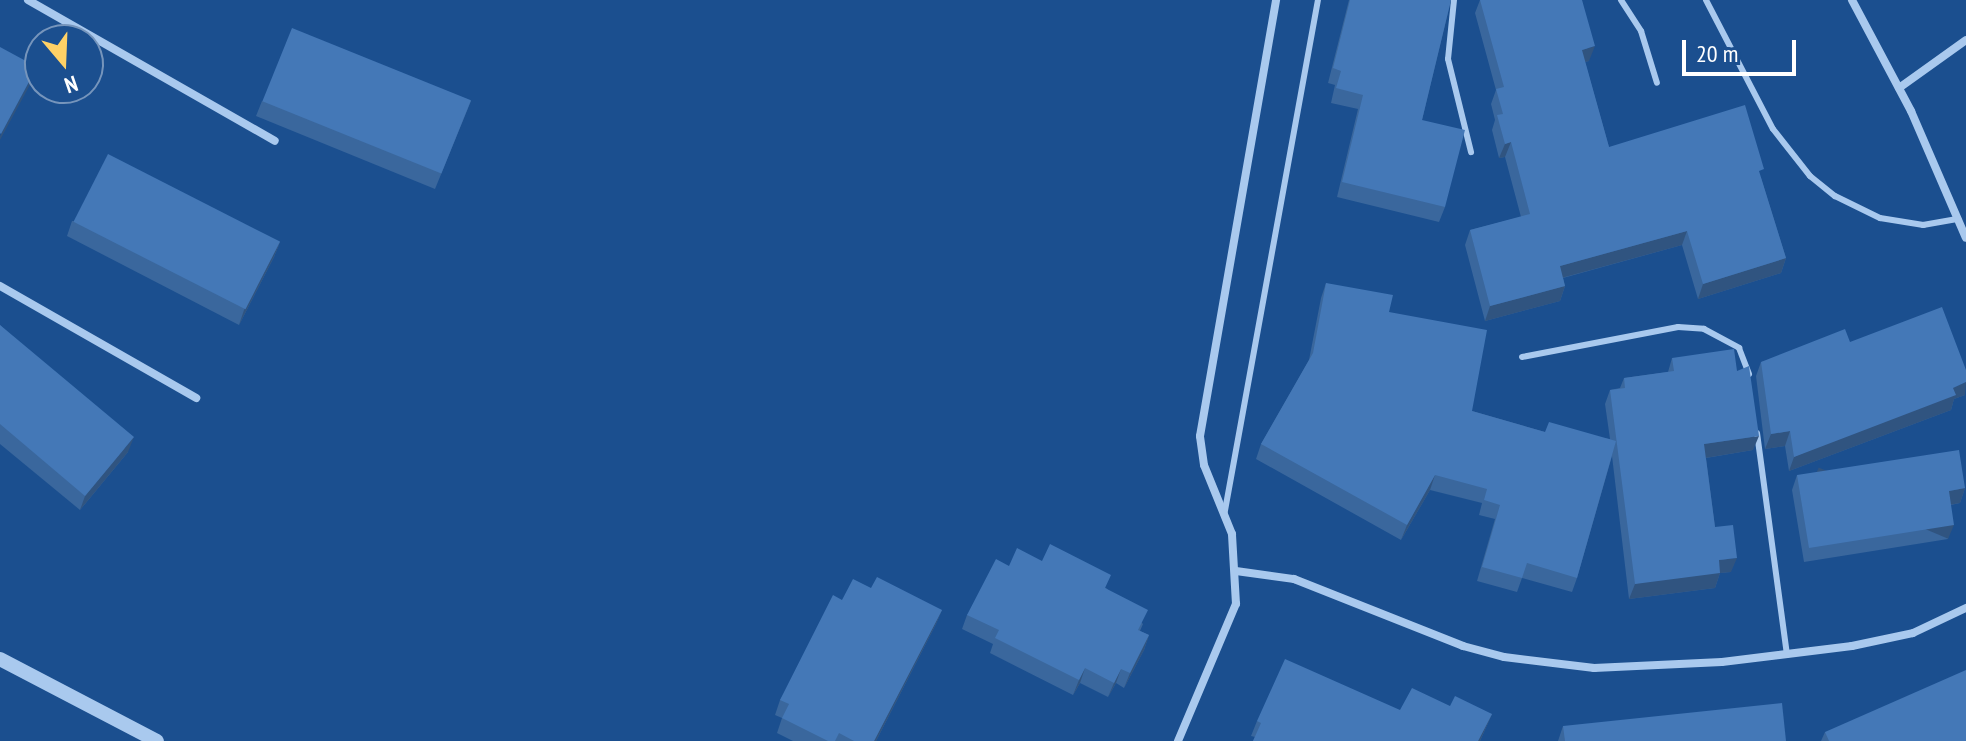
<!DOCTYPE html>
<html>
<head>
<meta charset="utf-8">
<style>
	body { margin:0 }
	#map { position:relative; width:1966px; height:741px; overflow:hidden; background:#1b4f8f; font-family:"PT Sans Narrow",sans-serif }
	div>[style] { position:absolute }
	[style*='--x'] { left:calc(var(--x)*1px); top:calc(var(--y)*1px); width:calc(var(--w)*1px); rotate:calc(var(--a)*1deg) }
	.service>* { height:6px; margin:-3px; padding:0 3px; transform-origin:3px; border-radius:3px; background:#a9c9ee }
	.minor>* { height:8px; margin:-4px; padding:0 4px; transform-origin:4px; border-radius:4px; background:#a9c9ee }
	.tertiary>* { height:14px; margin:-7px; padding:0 7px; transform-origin:7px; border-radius:7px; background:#a9c9ee }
	.wall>* { inset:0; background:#3a679d }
	.shaded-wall>* { inset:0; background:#305480; transform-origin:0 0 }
	.building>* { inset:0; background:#4478b7; transform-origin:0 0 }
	span { translate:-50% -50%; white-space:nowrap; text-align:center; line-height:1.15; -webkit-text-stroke:6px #1b4f8f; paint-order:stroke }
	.north { position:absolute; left:24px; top:24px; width:80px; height:80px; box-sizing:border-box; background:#1b4f8f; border:2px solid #7695bc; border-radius:50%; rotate:161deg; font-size:22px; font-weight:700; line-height:32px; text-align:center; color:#fff }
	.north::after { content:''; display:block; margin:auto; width:28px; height:36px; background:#ffd166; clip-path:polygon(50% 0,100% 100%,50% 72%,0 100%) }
	.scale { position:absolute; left:1682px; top:40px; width:114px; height:36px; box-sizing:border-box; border:4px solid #fff; border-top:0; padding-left:10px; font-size:24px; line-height:28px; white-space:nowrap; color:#fff; -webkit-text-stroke:6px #1b4f8f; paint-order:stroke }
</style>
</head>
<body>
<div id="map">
	<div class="service">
		<div style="--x:1454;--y:0;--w:59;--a:95.8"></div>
		<div style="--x:1448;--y:59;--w:96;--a:76.1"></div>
		<div style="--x:1621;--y:0;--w:37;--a:57"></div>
		<div style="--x:1641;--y:31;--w:54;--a:72.9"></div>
		<div style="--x:1706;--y:0;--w:145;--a:62.6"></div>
		<div style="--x:1773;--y:129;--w:60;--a:51.8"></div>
		<div style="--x:1810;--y:176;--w:32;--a:39"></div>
		<div style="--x:1835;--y:196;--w:50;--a:26.1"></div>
		<div style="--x:1880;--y:218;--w:44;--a:9.2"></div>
		<div style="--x:1923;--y:225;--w:36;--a:-10"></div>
		<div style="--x:1522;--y:357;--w:159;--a:-10.9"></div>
		<div style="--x:1678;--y:327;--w:26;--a:4"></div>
		<div style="--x:1704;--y:329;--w:40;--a:28"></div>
		<div style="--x:1739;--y:348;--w:28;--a:69"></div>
		<div style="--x:1757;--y:433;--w:224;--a:82.3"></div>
		<div style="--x:1224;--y:516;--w:524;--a:-79.68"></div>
	</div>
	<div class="minor">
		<div style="--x:28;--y:0;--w:284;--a:29.7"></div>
		<div style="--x:1852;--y:0;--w:126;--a:62"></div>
		<div style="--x:1911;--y:111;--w:138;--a:66.6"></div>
		<div style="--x:1899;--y:88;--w:82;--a:-35.6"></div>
		<div style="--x:0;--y:286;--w:226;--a:29.7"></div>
		<div style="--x:1236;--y:571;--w:59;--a:7.9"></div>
		<div style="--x:1294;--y:579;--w:182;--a:21.6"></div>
		<div style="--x:1463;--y:646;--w:42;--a:15"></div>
		<div style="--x:1504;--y:657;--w:91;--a:7"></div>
		<div style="--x:1594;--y:668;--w:128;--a:-2.7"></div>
		<div style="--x:1722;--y:662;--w:131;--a:-7"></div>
		<div style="--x:1852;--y:646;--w:62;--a:-12"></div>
		<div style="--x:1913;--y:633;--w:59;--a:-25.3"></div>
		<div style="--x:1178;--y:741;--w:149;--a:-67.1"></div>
		<div style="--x:1236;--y:604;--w:70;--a:-93.3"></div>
		<div style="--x:1232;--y:534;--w:74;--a:-112.1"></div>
		<div style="--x:1204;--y:465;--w:29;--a:-98"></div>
		<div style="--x:1200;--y:436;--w:443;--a:-80.1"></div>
	</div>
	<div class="tertiary">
		<div style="--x:0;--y:659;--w:177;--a:27.6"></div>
	</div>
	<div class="wall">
		<div style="clip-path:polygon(1349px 0,1451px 0,1422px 120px,1445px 207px,1439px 222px,1337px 197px,1358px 109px,1331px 103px,1335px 85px,1328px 83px)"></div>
		<div style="clip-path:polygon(1480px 0,1582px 0,1589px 61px,1585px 62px,1609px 147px,1761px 178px,1786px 258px,1781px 273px,1698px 299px,1682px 245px,1563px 278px,1565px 286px,1560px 301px,1485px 321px,1465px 245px,1470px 230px,1521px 217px,1505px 157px,1499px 158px,1492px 130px,1495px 120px,1491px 104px,1496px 90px,1475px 13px)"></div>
		<div style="clip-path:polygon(262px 101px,471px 101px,435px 189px,256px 116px)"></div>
		<div style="clip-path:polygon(72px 221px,280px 242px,274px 257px,239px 325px,67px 236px)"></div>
		<div style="clip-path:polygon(1326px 283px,1389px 312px,1472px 411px,1545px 432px,1610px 439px,1605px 404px,1610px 390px,1620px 388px,1624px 378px,1668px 372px,1672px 358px,1737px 371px,1753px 450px,1706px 458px,1715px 527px,1731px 572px,1720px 573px,1715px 588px,1629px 599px,1612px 456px,1577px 578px,1572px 592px,1522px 578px,1517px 592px,1477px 581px,1495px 519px,1479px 515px,1482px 503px,1430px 490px,1401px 540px,1256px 459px,1261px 444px,1309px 360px,1321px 298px)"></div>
		<div style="clip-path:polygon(0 325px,128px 452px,80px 510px,0 444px)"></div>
		<div style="clip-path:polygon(1850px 342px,1965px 395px,1954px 399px,1951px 410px,1789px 471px,1785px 446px,1765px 449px,1756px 376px,1761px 362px)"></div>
		<div style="clip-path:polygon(1797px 475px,1965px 488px,1960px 503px,1951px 505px,1948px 539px,1804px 562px,1792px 490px)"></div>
		<div style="clip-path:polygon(1042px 561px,1106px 588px,1143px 624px,1140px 631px,1149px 635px,1144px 650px,1124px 688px,1116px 683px,1108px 697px,1080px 683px,1073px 695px,990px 653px,993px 644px,962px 629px,967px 615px,1009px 566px)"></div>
		<div style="clip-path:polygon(871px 588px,942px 610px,936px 624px,876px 741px,793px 741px,777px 733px,782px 718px,775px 715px,780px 700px,842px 600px)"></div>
		<div style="clip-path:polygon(1450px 706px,1492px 714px,1480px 741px,1253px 741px,1255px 737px,1251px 736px,1257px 721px)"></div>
		<div style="clip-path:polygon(1563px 726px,1786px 741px,1558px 741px)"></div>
		<div style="clip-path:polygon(1825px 732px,1966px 741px,1821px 741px)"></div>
	</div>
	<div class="shaded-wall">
		<div style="clip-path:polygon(1595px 46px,1589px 61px,1577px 64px,1582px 50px)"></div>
		<div style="clip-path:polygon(37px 67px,32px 81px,0 140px,0 136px)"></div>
		<div style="clip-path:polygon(1511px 142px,1505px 157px,1499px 158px,1505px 144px)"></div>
		<div style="clip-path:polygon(1687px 231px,1682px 245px,1554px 280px,1560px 266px)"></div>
		<div style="clip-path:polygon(280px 242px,274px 257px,239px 325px,244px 310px)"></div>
		<div style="clip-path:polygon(1786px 258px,1781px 273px,1698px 299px,1703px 284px)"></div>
		<div style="clip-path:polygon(1565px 286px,1560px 301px,1485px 321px,1490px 306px)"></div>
		<div style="clip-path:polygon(1966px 382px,1965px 395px,1954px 399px,1951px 410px,1789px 471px,1794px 457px)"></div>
		<div style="clip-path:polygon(1790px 431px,1785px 446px,1765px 449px,1771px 434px)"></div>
		<div style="clip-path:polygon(1759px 436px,1753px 450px,1699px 459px,1704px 444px)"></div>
		<div style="clip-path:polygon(134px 437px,128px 452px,80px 510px,85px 496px)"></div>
		<div style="clip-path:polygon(1435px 475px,1430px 490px,1401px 540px,1407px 525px)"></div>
		<div style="clip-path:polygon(1965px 488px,1960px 503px,1943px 506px,1949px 491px)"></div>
		<div style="left:1954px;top:525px;width:15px;height:147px;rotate:113deg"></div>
		<div style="clip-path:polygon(1737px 558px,1731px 572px,1720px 573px,1715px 588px,1629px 599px,1635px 584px,1719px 560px)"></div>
		<div style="clip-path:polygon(942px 610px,936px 624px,876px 741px,874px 741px)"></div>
		<div style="clip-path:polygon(1149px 635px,1144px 650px,1124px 688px,1130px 673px)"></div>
		<div style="clip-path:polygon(1085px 668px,1080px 683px,1073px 695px,1079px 680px)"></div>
		<div style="clip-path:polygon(1121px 669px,1116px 683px,1108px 697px,1114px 683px)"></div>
		<div style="clip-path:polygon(1492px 714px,1480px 741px,1478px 741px)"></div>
	</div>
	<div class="building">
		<div style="clip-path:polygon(1350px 0,1451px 0,1422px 120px,1465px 130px,1445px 207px,1342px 182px,1363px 95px,1336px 88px,1341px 71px,1333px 68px)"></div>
		<div style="clip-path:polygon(1480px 0,1582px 0,1595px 46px,1582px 50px,1609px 147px,1745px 105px,1764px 169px,1759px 171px,1786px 258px,1703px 284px,1687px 231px,1560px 266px,1565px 286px,1490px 306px,1470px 230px,1530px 214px,1511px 142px,1505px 144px,1497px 115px,1503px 114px,1496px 89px,1504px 87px)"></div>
		<div style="left:292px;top:28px;width:193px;height:79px;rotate:22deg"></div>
		<div style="clip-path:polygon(0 47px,37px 67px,1px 134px,0 133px)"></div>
		<div style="left:108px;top:154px;width:193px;height:76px;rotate:27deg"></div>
		<div style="clip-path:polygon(1326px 283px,1393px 295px,1389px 312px,1487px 330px,1472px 411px,1545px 432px,1549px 422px,1616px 441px,1577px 578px,1527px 563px,1522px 578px,1482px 567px,1500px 505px,1484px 500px,1487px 489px,1435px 475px,1407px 525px,1261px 444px,1313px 353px)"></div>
		<div style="clip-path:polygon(1942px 307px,1966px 370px,1966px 382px,1953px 388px,1956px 395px,1794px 457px,1790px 431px,1771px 434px,1761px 362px,1845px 329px,1850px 342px)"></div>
		<div style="clip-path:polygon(0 325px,134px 437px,85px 496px,0 424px)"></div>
		<div style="clip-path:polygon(1734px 349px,1737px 371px,1749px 366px,1759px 436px,1704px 444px,1715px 527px,1733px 525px,1737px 558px,1719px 560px,1720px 573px,1635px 584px,1610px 390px,1625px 388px,1624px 378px,1674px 371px,1672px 358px)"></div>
		<div style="clip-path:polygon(1959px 450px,1965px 488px,1949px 491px,1954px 525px,1809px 548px,1797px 475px)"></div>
		<div style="clip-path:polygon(1050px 544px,1111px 575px,1105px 588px,1148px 610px,1138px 630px,1149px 635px,1130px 673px,1121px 669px,1114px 683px,1085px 668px,1079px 680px,995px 638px,999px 630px,967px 615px,996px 559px,1009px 566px,1017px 548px,1042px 561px)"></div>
		<div style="clip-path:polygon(877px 577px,942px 610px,874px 741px,854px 741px,839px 733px,835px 741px,828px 741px,782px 718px,789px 704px,780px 700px,833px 595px,842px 600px,853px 579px,871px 588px)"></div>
		<div style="clip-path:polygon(1285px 659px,1400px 710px,1412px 688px,1450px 706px,1455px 696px,1492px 714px,1478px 741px,1253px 741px,1261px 723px,1257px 721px)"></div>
		<div style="clip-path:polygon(1966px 670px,1966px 741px,1829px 741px,1825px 732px)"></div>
		<div style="clip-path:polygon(1782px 703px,1786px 741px,1565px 741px,1563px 726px)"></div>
	</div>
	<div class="north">N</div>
	<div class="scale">20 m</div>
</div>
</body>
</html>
